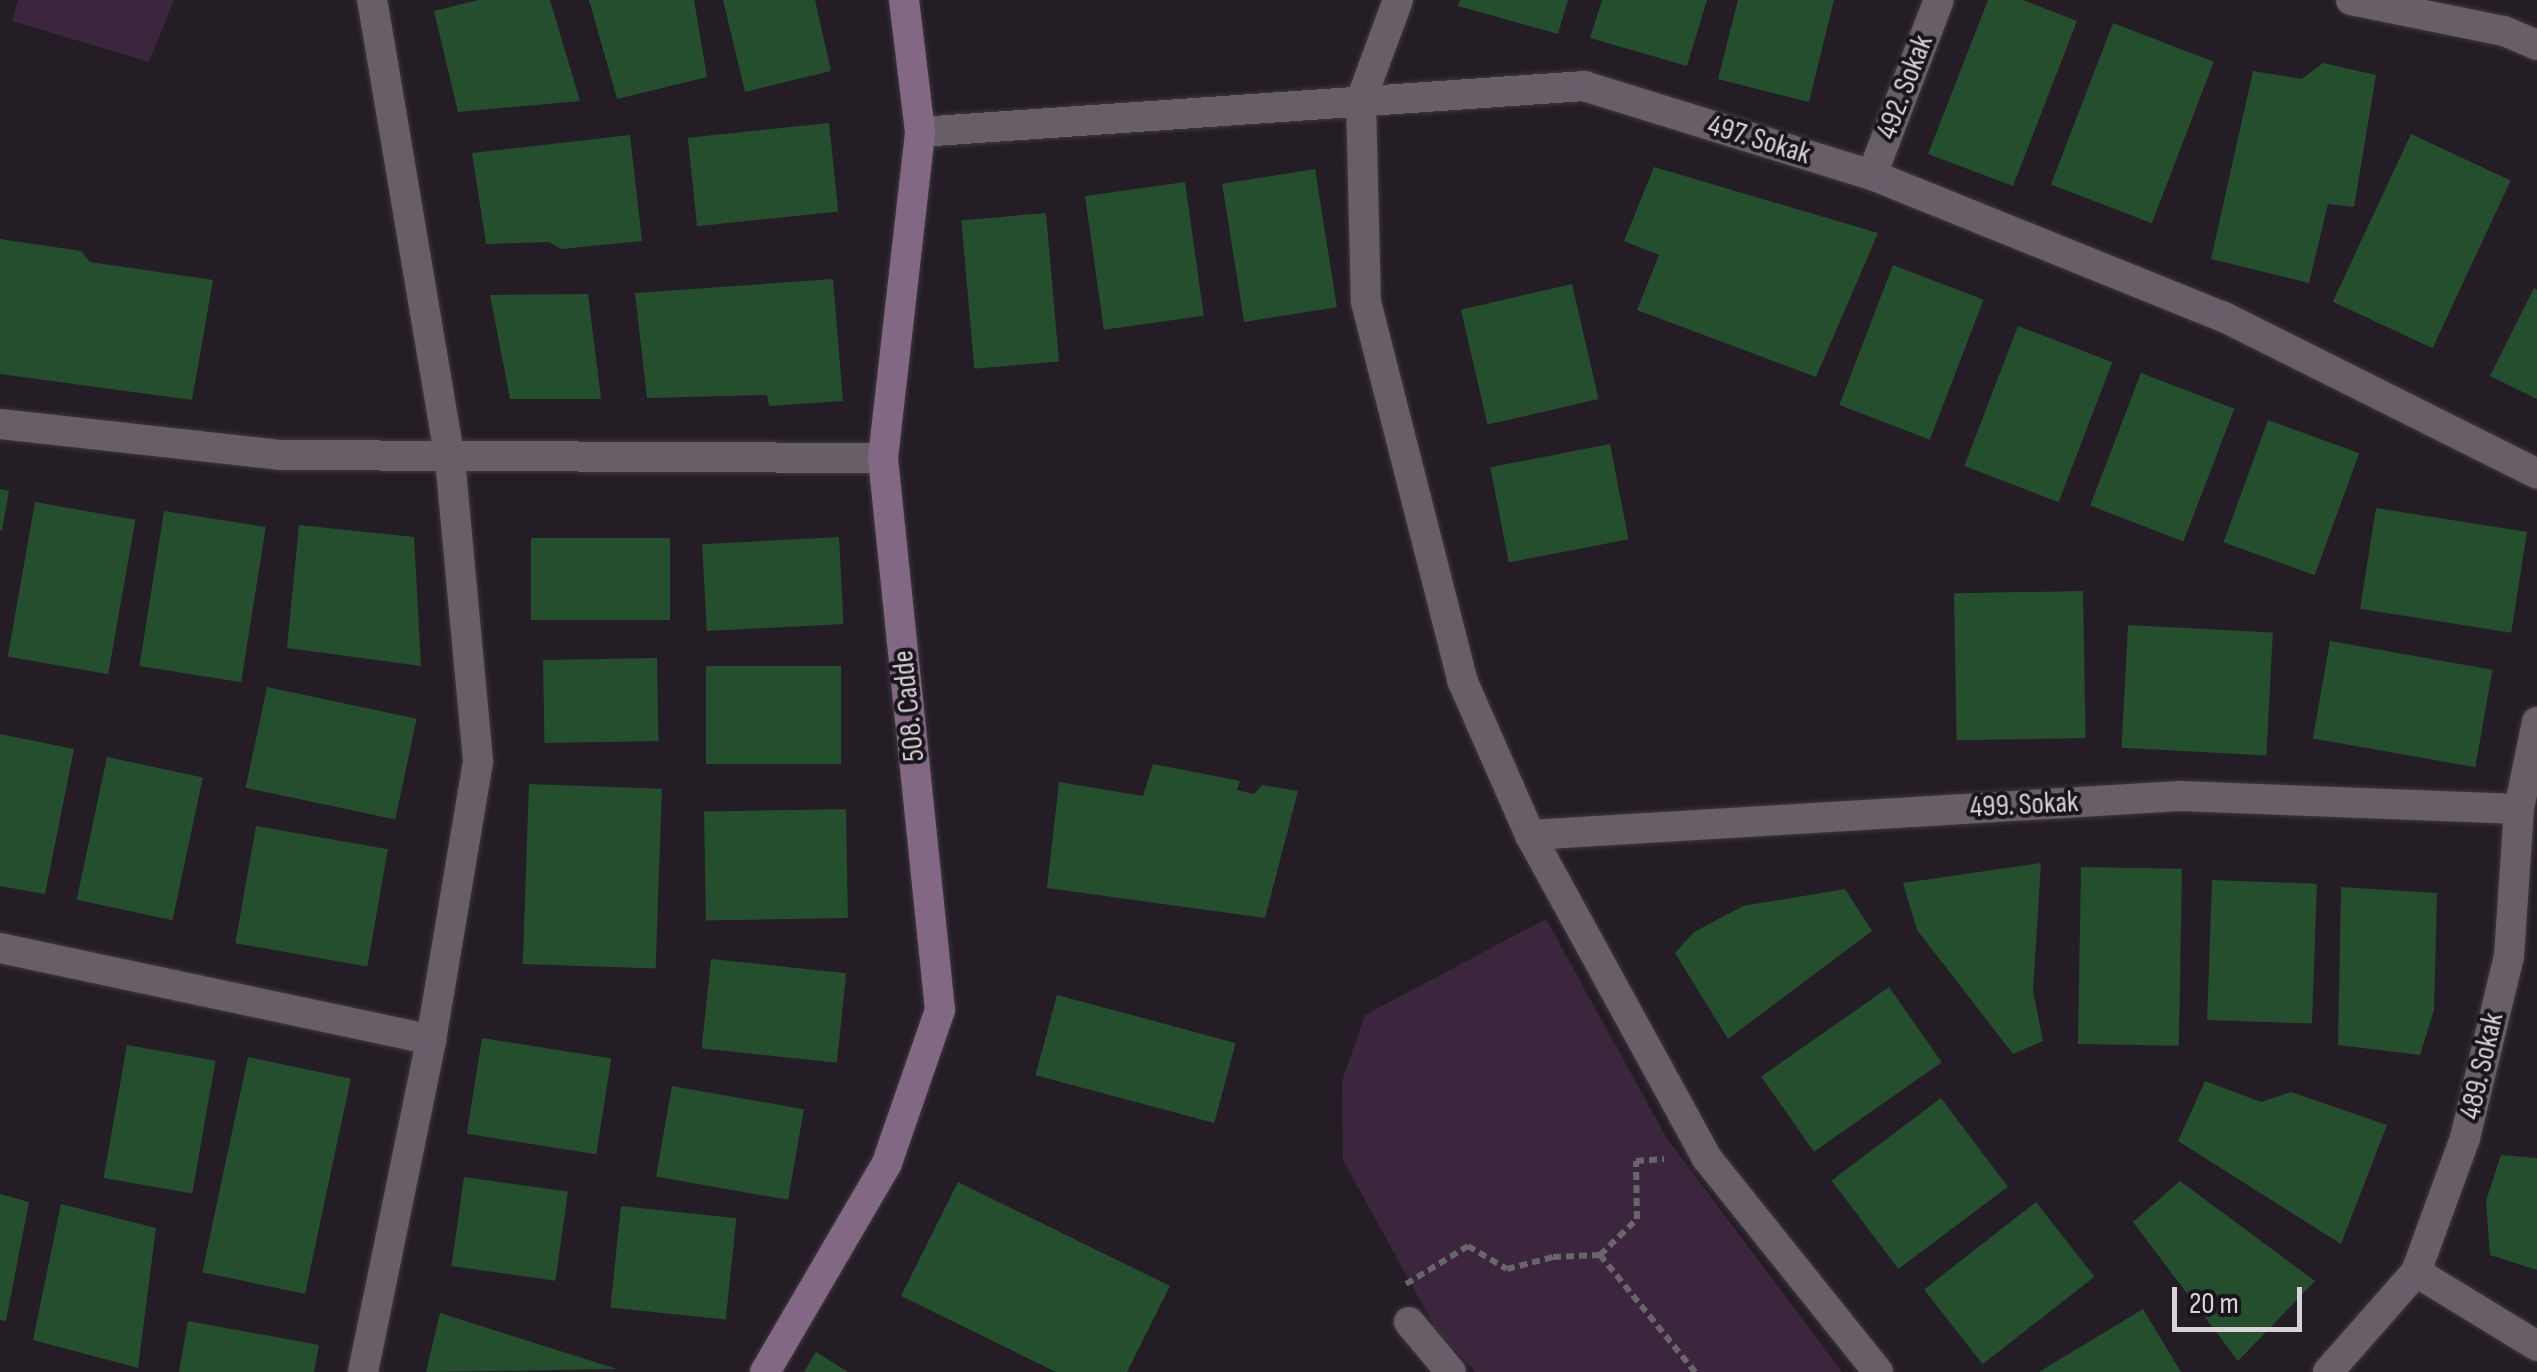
<!DOCTYPE html>
<html>
<head>
<meta charset="utf-8">
<style>
	body { margin:0 }
	#map { position:relative; width:2537px; height:1372px; overflow:hidden; background:#241d25; font-family:"Sofia Sans Condensed",sans-serif }
	div>[style] { position:absolute }
	[style*='--x'] { left:calc(var(--x)*1px); top:calc(var(--y)*1px); width:calc(var(--w)*1px); rotate:calc(var(--a)*1deg) }
	.green>* { inset:0; background:#3b263d }
	.building>* { inset:0; background:#244e2e; transform-origin:0 0 }
	.path>* { height:6px; margin-top:-3px; transform-origin:0; background:repeating-linear-gradient(90deg,#6a646b 0 8px,transparent 0 13px) }
	.roads { filter:drop-shadow(0 0 2px #3e383e) drop-shadow(0 0 2px #3e383e) }
	.street>* { height:30px; margin:-15px; padding:0 15px; transform-origin:15px; border-radius:15px; background:#675e68 }
	.secondary>* { height:30px; margin:-15px; padding:0 15px; transform-origin:15px; border-radius:15px; background:#836886 }
	span { translate:-50% -50%; white-space:nowrap; text-align:center; line-height:1.15; -webkit-text-stroke:8px #1a141b; paint-order:stroke }
	.street-label { font-size:30px; color:#d8d3d8 }
	.scale { position:absolute; left:2172px; top:1287px; width:130px; height:45px; box-sizing:border-box; border:5px solid #d8d3d8; border-top:0; padding-left:12px; font-size:30px; line-height:35px; white-space:nowrap; color:#d8d3d8; -webkit-text-stroke:8px #1a141b; paint-order:stroke }
</style>
</head>
<body>
<div id="map">
	<div class="green">
		<div style="clip-path:polygon(18px 0,174px 0,149px 62px,12px 21px)"></div>
		<div style="clip-path:polygon(1546px 919px,1666px 1137px,1842px 1372px,1476px 1372px,1438px 1333px,1343px 1160px,1342px 1081px,1365px 1015px)"></div>
	</div>
	<div class="building">
		<div style="clip-path:polygon(478px 0,550px 0,580px 101px,458px 112px,434px 11px)"></div>
		<div style="clip-path:polygon(589px 0,694px 0,707px 77px,617px 99px)"></div>
		<div style="clip-path:polygon(723px 0,815px 0,831px 71px,745px 92px)"></div>
		<div style="clip-path:polygon(1460px 0,1568px 0,1558px 34px,1458px 6px)"></div>
		<div style="clip-path:polygon(1602px 0,1707px 0,1687px 66px,1590px 38px)"></div>
		<div style="clip-path:polygon(1738px 0,1834px 0,1809px 102px,1718px 79px)"></div>
		<div style="clip-path:polygon(1988px 0,2023px 0,2077px 21px,2013px 186px,1928px 154px)"></div>
		<div style="left:2113px;top:23px;width:108px;height:173px;rotate:21deg"></div>
		<div style="clip-path:polygon(2323px 63px,2376px 75px,2354px 207px,2328px 204px,2309px 283px,2211px 259px,2253px 71px,2302px 79px)"></div>
		<div style="left:829px;top:123px;width:89px;height:142px;rotate:84deg"></div>
		<div style="left:2411px;top:134px;width:110px;height:185px;rotate:25deg"></div>
		<div style="clip-path:polygon(630px 135px,642px 241px,561px 249px,549px 242px,486px 244px,472px 153px)"></div>
		<div style="clip-path:polygon(1654px 167px,1878px 233px,1816px 377px,1637px 310px,1659px 255px,1624px 241px)"></div>
		<div style="left:1315px;top:169px;width:140px;height:94px;rotate:81deg"></div>
		<div style="left:1185px;top:182px;width:135px;height:101px;rotate:82deg"></div>
		<div style="left:1046px;top:213px;width:149px;height:85px;rotate:85deg"></div>
		<div style="clip-path:polygon(0 239px,81px 251px,90px 262px,213px 280px,192px 400px,0 374px)"></div>
		<div style="left:1893px;top:265px;width:97px;height:150px;rotate:21deg"></div>
		<div style="clip-path:polygon(833px 279px,843px 401px,769px 406px,767px 395px,647px 398px,635px 293px)"></div>
		<div style="left:1572px;top:284px;width:118px;height:114px;rotate:77deg"></div>
		<div style="clip-path:polygon(2534px 288px,2537px 290px,2537px 399px,2490px 376px)"></div>
		<div style="clip-path:polygon(588px 294px,601px 399px,510px 399px,490px 295px)"></div>
		<div style="left:2018px;top:326px;width:101px;height:150px;rotate:21deg"></div>
		<div style="left:2141px;top:373px;width:100px;height:142px;rotate:21deg"></div>
		<div style="left:2268px;top:420px;width:97px;height:130px;rotate:20deg"></div>
		<div style="left:1610px;top:444px;width:97px;height:122px;rotate:79deg"></div>
		<div style="clip-path:polygon(0 489px,9px 491px,2px 530px,0 530px)"></div>
		<div style="left:35px;top:502px;width:102px;height:157px;rotate:10deg"></div>
		<div style="left:2376px;top:508px;width:153px;height:102px;rotate:9deg"></div>
		<div style="left:164px;top:511px;width:103px;height:157px;rotate:9deg"></div>
		<div style="clip-path:polygon(299px 525px,414px 537px,421px 666px,287px 648px)"></div>
		<div style="left:839px;top:537px;width:87px;height:137px;rotate:87deg"></div>
		<div style="left:531px;top:538px;width:139px;height:82px"></div>
		<div style="left:2083px;top:591px;width:147px;height:129px;rotate:89deg"></div>
		<div style="left:2128px;top:625px;width:145px;height:123px;rotate:3deg"></div>
		<div style="left:2330px;top:641px;width:165px;height:99px;rotate:10deg"></div>
		<div style="left:657px;top:658px;width:83px;height:114px;rotate:89deg"></div>
		<div style="left:706px;top:666px;width:135px;height:98px"></div>
		<div style="left:267px;top:687px;width:153px;height:103px;rotate:12deg"></div>
		<div style="clip-path:polygon(0 734px,74px 749px,45px 894px,0 886px)"></div>
		<div style="left:107px;top:757px;width:98px;height:146px;rotate:12deg"></div>
		<div style="clip-path:polygon(1153px 764px,1240px 781px,1237px 790px,1254px 794px,1262px 785px,1298px 791px,1265px 918px,1047px 888px,1059px 782px,1143px 796px)"></div>
		<div style="left:529px;top:784px;width:133px;height:180px;rotate:2deg"></div>
		<div style="left:846px;top:809px;width:109px;height:142px;rotate:89deg"></div>
		<div style="left:256px;top:826px;width:134px;height:119px;rotate:10deg"></div>
		<div style="clip-path:polygon(2041px 863px,2033px 991px,2043px 1041px,2013px 1054px,1917px 930px,1903px 883px)"></div>
		<div style="left:2081px;top:867px;width:101px;height:177px;rotate:1deg"></div>
		<div style="left:2212px;top:880px;width:105px;height:140px;rotate:2deg"></div>
		<div style="clip-path:polygon(2341px 887px,2437px 893px,2434px 1010px,2420px 1055px,2338px 1045px)"></div>
		<div style="clip-path:polygon(1845px 889px,1872px 931px,1728px 1039px,1675px 953px,1694px 932px,1743px 906px)"></div>
		<div style="left:711px;top:959px;width:136px;height:90px;rotate:6deg"></div>
		<div style="left:1889px;top:987px;width:92px;height:156px;rotate:55deg"></div>
		<div style="left:1057px;top:995px;width:185px;height:83px;rotate:15deg"></div>
		<div style="left:482px;top:1038px;width:131px;height:97px;rotate:9deg"></div>
		<div style="left:127px;top:1045px;width:90px;height:135px;rotate:10deg"></div>
		<div style="left:248px;top:1057px;width:105px;height:220px;rotate:12deg"></div>
		<div style="clip-path:polygon(2205px 1081px,2261px 1102px,2291px 1092px,2387px 1125px,2341px 1244px,2178px 1141px)"></div>
		<div style="left:672px;top:1086px;width:134px;height:92px;rotate:10deg"></div>
		<div style="left:1941px;top:1098px;width:111px;height:137px;rotate:53deg"></div>
		<div style="clip-path:polygon(2501px 1155px,2537px 1158px,2537px 1270px,2490px 1255px,2486px 1201px)"></div>
		<div style="left:464px;top:1177px;width:105px;height:90px;rotate:8deg"></div>
		<div style="clip-path:polygon(2180px 1181px,2315px 1281px,2238px 1361px,2133px 1222px)"></div>
		<div style="clip-path:polygon(958px 1182px,1170px 1286px,1127px 1372px,1056px 1372px,901px 1296px)"></div>
		<div style="clip-path:polygon(0 1194px,29px 1202px,6px 1321px,0 1320px)"></div>
		<div style="left:2036px;top:1202px;width:95px;height:142px;rotate:52deg"></div>
		<div style="clip-path:polygon(61px 1204px,156px 1228px,138px 1368px,33px 1340px)"></div>
		<div style="left:621px;top:1206px;width:116px;height:102px;rotate:6deg"></div>
		<div style="clip-path:polygon(2143px 1309px,2181px 1372px,2039px 1372px)"></div>
		<div style="clip-path:polygon(440px 1313px,617px 1369px,426px 1372px)"></div>
		<div style="clip-path:polygon(188px 1321px,319px 1345px,314px 1372px,179px 1372px)"></div>
		<div style="clip-path:polygon(816px 1352px,848px 1372px,804px 1372px)"></div>
	</div>
	<div class="path">
		<div style="--x:1600;--y:1255;--w:151;--a:50.9"></div>
		<div style="--x:1406;--y:1284;--w:73;--a:-31.5"></div>
		<div style="--x:1468;--y:1246;--w:45;--a:30.5"></div>
		<div style="--x:1507;--y:1269;--w:48;--a:-14.6"></div>
		<div style="--x:1553;--y:1257;--w:47;--a:-2.4"></div>
		<div style="--x:1600;--y:1255;--w:52;--a:-44.2"></div>
		<div style="--x:1637;--y:1219;--w:58;--a:-91"></div>
		<div style="--x:1636;--y:1161;--w:28;--a:-4"></div>
	</div>
	<div class="roads">
		<div class="street">
			<div style="--x:1398;--y:0;--w:107;--a:110.3"></div>
			<div style="--x:1361;--y:100;--w:202;--a:88.6"></div>
			<div style="--x:1366;--y:302;--w:390;--a:75.7"></div>
			<div style="--x:1462;--y:680;--w:169;--a:66.3"></div>
			<div style="--x:1530;--y:835;--w:367;--a:61.3"></div>
			<div style="--x:1706;--y:1157;--w:275;--a:51.3"></div>
			<div style="--x:2351;--y:0;--w:156;--a:11.5"></div>
			<div style="--x:2504;--y:31;--w:36;--a:23"></div>
			<div style="--x:920;--y:132;--w:666;--a:-3.96"></div>
			<div style="--x:1584;--y:86;--w:301;--a:17.2"></div>
			<div style="--x:1872;--y:175;--w:380;--a:22"></div>
			<div style="--x:2224;--y:317;--w:350;--a:26.6"></div>
			<div style="--x:1872;--y:175;--w:187;--a:-69.1"></div>
			<div style="--x:0;--y:424;--w:282;--a:6.3"></div>
			<div style="--x:280;--y:455;--w:603;--a:0.29"></div>
			<div style="--x:1530;--y:835;--w:651;--a:-3.43"></div>
			<div style="--x:2180;--y:796;--w:339;--a:2.2"></div>
			<div style="--x:0;--y:948;--w:441;--a:12"></div>
			<div style="--x:2416;--y:1272;--w:142;--a:31.4"></div>
			<div style="--x:1409;--y:1322;--w:65;--a:50"></div>
			<div style="--x:363;--y:1372;--w:339;--a:-78.4"></div>
			<div style="--x:431;--y:1040;--w:283;--a:-80.4"></div>
			<div style="--x:478;--y:761;--w:302;--a:-95.3"></div>
			<div style="--x:450;--y:460;--w:467;--a:-99.6"></div>
			<div style="--x:2328;--y:1372;--w:133;--a:-48.7"></div>
			<div style="--x:2416;--y:1272;--w:143;--a:-69.9"></div>
			<div style="--x:2465;--y:1138;--w:187;--a:-76.4"></div>
			<div style="--x:2509;--y:956;--w:147;--a:-86.1"></div>
			<div style="--x:2519;--y:809;--w:89;--a:-78.3"></div>
		</div>
		<div class="secondary">
			<div style="--x:765;--y:1372;--w:242;--a:-59.7"></div>
			<div style="--x:887;--y:1163;--w:162;--a:-70.9"></div>
			<div style="--x:940;--y:1010;--w:555;--a:-95.9"></div>
			<div style="--x:883;--y:458;--w:328;--a:-83.5"></div>
			<div style="--x:920;--y:132;--w:133;--a:-96.9"></div>
		</div>
	</div>
	<div class="street-label">
		<span style="left:1905px;top:87px;rotate:-69deg">492. Sokak</span>
		<span style="left:1759px;top:140px;rotate:17deg">497. Sokak</span>
		<span style="left:909px;top:706px;rotate:-96deg">508. Cadde</span>
		<span style="left:2024px;top:805px;rotate:-3deg">499. Sokak</span>
		<span style="left:2482px;top:1066px;rotate:-77deg">489. Sokak</span>
	</div>
	<div class="scale">20 m</div>
</div>
</body>
</html>
